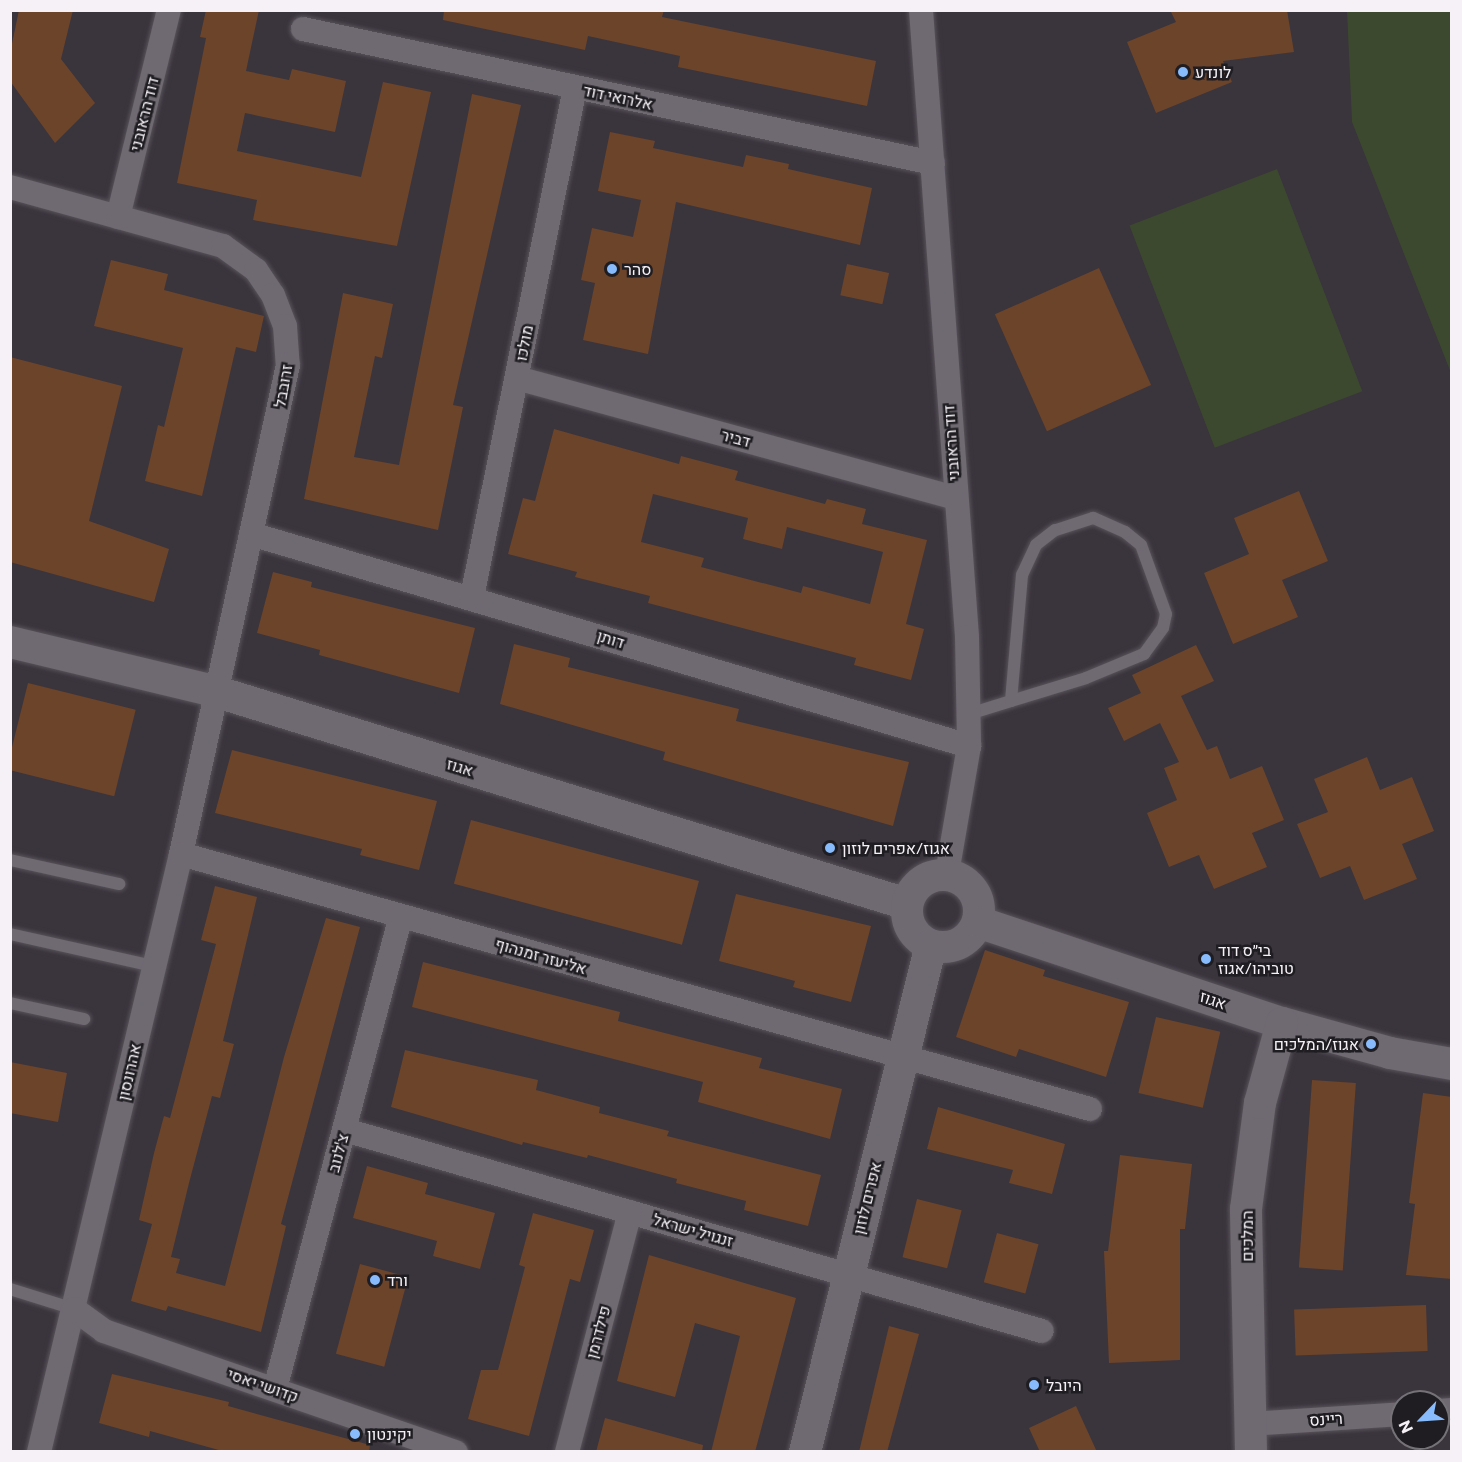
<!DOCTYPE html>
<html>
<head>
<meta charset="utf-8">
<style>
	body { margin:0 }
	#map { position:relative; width:1462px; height:1462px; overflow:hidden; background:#3a343d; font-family:Commissioner,Heebo,sans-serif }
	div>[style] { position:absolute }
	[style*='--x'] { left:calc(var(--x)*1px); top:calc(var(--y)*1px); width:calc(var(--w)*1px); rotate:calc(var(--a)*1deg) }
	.green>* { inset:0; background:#3c492f; transform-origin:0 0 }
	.building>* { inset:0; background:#6c442a; transform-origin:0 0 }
	.roads { filter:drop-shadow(0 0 2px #58535a) drop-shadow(0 0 2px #58535a) }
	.service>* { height:12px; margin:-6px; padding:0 6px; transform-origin:6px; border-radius:6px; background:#6f6972 }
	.minor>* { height:24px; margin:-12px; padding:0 12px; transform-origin:12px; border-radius:12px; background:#6f6972 }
	.tertiary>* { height:32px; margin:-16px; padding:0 16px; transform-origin:16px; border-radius:16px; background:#6f6972 }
	.tertiary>.ring { margin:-16px; padding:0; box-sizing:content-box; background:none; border:32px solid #6f6972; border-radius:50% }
	.dots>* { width:16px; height:16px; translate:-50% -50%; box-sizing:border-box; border:3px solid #1f1d21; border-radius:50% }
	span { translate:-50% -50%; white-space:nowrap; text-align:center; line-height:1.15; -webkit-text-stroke:5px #1f1d21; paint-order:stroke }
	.poi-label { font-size:16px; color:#f5f1f7 }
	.left { translate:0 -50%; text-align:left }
	.right { translate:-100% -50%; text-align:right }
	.street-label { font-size:16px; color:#f5f1f7 }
	.frame { position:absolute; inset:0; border:12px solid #f5f1f7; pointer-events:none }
	.north { position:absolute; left:1390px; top:1390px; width:60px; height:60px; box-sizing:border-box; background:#1f1d21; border:2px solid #757277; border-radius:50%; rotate:245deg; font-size:16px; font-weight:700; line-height:24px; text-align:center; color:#f5f1f7 }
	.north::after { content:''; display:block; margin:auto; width:21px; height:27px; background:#87bbfb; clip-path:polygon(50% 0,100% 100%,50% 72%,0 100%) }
</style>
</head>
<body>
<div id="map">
	<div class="green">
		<div style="clip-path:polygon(1347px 11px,1451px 11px,1451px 373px,1352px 122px)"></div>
		<div style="left:1277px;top:169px;width:238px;height:158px;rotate:69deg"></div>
	</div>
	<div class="building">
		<div style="clip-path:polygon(19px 10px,73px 10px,61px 59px,95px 103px,55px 143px,10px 81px,10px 53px)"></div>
		<div style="clip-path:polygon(206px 10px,259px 10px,246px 71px,289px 80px,292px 69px,346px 81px,335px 132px,245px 113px,237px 151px,361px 177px,383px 82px,431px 92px,397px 246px,253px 220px,257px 200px,177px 183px,206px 38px,200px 37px)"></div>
		<div style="clip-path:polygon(444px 10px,664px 10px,662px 17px,876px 61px,867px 106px,678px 67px,680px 56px,588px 36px,585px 50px,443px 20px)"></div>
		<div style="clip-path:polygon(1170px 10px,1287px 10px,1294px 52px,1223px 61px,1232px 82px,1156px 113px,1127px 42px,1176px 22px)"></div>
		<div style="clip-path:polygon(472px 94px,521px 105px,453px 405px,463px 407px,438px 530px,304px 499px,343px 293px,393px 304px,382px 358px,375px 356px,354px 457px,399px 465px)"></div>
		<div style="clip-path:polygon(610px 132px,655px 141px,653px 148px,743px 167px,746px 155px,789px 164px,788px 169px,872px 188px,860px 245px,676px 202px,648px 354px,583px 340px,595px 283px,581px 280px,592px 228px,633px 237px,641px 200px,598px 191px)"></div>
		<div style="clip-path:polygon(111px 260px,168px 274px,164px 290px,264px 316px,256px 352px,236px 347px,202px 496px,145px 481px,158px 425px,164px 427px,183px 348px,94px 326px)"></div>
		<div style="left:847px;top:264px;width:43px;height:32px;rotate:12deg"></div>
		<div style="left:1099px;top:268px;width:128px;height:114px;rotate:66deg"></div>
		<div style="clip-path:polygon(10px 357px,122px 386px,89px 521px,169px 549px,154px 602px,10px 562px)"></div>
		<div style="clip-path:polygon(evenodd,554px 429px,679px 464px,681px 456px,738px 471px,735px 480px,825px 504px,827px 499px,866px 509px,862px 524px,927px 540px,906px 624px,924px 629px,911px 680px,854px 665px,856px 658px,648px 603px,650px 596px,575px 577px,577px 572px,508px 554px,523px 498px,535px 501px,554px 429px,653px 494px,748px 518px,743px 539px,782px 549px,787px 527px,883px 552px,870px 604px,803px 586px,801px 593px,701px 567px,704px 558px,641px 542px,653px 494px)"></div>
		<div style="clip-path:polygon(1299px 491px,1328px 561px,1282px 580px,1298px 617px,1233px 644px,1204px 573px,1249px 554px,1234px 518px)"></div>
		<div style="clip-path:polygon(273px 572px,312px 582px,311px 587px,475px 628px,459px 693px,319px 655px,320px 650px,257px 633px)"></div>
		<div style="clip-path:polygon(514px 644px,570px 658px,568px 667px,739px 709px,736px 721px,909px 762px,893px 826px,663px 760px,665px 752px,500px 704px)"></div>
		<div style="clip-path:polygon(1196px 645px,1214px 681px,1181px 696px,1207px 750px,1217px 746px,1230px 779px,1262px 766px,1284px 820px,1252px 833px,1267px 867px,1214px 889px,1199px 855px,1169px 867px,1147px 813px,1177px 800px,1164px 768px,1179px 762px,1160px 723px,1124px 741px,1108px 708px,1141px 693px,1132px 675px)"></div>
		<div style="left:28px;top:683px;width:111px;height:89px;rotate:14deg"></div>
		<div style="clip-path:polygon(232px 750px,437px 801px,419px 870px,360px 855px,362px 849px,215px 813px)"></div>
		<div style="clip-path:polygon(1367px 757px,1380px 790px,1412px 777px,1434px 831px,1402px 844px,1417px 879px,1364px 900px,1350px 866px,1320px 878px,1297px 824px,1328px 812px,1314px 779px)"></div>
		<div style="left:471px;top:820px;width:236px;height:66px;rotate:15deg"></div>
		<div style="clip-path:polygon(215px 886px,257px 897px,223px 1041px,234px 1044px,220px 1098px,212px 1096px,189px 1183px,171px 1257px,180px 1259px,176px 1273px,225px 1286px,284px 1057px,326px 918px,360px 927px,281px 1224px,286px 1226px,261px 1332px,168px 1306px,166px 1311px,131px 1301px,152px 1224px,139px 1220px,154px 1153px,164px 1116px,170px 1118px,216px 944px,201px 940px)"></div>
		<div style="clip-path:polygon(736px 894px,871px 926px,851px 1002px,793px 987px,795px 981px,719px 961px)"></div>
		<div style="clip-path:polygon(985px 950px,1045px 970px,1043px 976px,1129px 1002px,1106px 1077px,1019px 1049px,1016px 1057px,956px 1037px)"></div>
		<div style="clip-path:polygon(423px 962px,620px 1012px,618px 1021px,762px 1058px,759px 1068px,842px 1089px,830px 1139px,698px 1102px,703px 1082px,412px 1007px)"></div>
		<div style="left:1156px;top:1017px;width:66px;height:78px;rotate:13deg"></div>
		<div style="clip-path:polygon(405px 1050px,538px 1080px,536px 1090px,600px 1107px,599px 1113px,669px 1131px,667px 1136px,821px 1175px,808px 1226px,744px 1210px,746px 1201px,676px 1183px,677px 1179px,588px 1155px,587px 1158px,523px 1142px,522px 1145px,391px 1107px)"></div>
		<div style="clip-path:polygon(10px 1062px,67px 1073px,58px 1122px,10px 1113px)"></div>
		<div style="left:1312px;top:1080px;width:44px;height:188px;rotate:4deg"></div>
		<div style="clip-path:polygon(1423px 1093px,1452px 1097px,1452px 1279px,1406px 1275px,1415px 1204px,1409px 1203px)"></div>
		<div style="clip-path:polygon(938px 1107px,1065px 1144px,1052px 1194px,1009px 1183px,1013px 1170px,927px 1149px)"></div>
		<div style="clip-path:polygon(1120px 1155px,1192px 1164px,1185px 1229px,1180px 1229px,1180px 1360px,1109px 1363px,1104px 1251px,1108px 1251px)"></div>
		<div style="clip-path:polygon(367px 1166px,428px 1183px,425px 1194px,495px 1213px,480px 1269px,433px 1256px,437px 1241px,353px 1218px)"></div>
		<div style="left:917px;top:1199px;width:46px;height:60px;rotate:14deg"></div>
		<div style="clip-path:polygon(533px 1213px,594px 1230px,580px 1282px,570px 1279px,529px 1436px,468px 1419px,481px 1370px,498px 1370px,525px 1267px,519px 1265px)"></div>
		<div style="left:997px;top:1233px;width:43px;height:51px;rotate:15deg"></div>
		<div style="clip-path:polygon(649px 1255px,796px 1298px,755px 1452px,711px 1452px,740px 1336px,695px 1323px,675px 1397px,617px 1381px)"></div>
		<div style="left:360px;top:1264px;width:50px;height:93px;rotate:15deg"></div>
		<div style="left:1426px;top:1305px;width:46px;height:132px;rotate:88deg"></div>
		<div style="clip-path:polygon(889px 1326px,919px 1334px,887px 1452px,859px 1452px)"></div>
		<div style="clip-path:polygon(112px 1374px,229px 1402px,228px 1406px,370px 1445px,369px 1452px,226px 1452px,150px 1431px,149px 1437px,99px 1423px)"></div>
		<div style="clip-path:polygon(1076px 1406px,1097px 1452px,1040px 1452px,1029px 1428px)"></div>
		<div style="clip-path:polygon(605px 1418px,703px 1445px,702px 1452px,596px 1452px)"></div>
	</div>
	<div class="roads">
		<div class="service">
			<div style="--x:969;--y:714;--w:44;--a:-17.2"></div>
			<div style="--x:1011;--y:701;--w:78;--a:-17"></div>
			<div style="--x:1086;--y:678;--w:63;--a:-22.5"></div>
			<div style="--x:1144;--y:654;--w:32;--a:-54"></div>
			<div style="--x:1163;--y:628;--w:14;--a:-78"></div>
			<div style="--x:1166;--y:614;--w:73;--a:-109.9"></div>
			<div style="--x:1141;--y:545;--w:21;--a:-141"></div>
			<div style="--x:1125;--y:532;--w:35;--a:-156"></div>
			<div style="--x:1093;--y:518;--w:40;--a:162"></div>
			<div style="--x:1055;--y:530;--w:24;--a:142"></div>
			<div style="--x:1036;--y:545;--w:33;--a:115"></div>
			<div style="--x:1022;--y:575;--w:126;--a:95"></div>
			<div style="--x:10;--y:860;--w:112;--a:12.4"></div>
			<div style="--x:10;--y:934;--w:147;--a:12.6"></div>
			<div style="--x:10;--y:1003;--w:76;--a:12.2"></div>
			<div style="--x:10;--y:1289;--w:67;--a:17.4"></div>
		</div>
		<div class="minor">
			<div style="--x:921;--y:10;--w:629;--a:85.8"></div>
			<div style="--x:967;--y:637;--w:109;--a:88.9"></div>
			<div style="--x:969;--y:746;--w:130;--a:99.8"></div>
			<div style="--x:303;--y:29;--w:644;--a:12.01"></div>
			<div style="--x:10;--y:187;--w:221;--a:15.5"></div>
			<div style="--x:223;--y:246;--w:41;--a:36"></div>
			<div style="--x:256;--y:270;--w:30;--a:56"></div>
			<div style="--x:273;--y:295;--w:33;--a:69"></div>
			<div style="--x:285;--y:326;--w:39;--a:86"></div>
			<div style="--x:288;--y:365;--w:501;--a:102.34"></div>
			<div style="--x:181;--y:854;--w:615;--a:103.36"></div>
			<div style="--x:118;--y:217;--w:213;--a:-76.2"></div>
			<div style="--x:517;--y:378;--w:454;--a:15.3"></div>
			<div style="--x:251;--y:534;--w:749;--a:16.45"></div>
			<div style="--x:472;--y:597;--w:519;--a:-78.56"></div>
			<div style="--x:181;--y:854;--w:944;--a:15.67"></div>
			<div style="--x:345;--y:1130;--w:725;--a:16.09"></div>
			<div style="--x:74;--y:1309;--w:37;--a:36"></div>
			<div style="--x:104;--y:1331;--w:372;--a:19"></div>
			<div style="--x:275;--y:1389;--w:489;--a:-75.1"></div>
			<div style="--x:1438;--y:1411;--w:14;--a:-4"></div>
			<div style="--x:1249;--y:1424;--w:153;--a:-3.7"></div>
			<div style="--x:567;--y:1452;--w:248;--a:-75.3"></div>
		</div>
		<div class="tertiary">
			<div style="--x:10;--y:642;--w:210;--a:13.5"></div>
			<div style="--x:214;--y:691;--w:725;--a:17.09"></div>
			<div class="ring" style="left:907px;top:875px;width:40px;height:40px"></div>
			<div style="--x:978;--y:922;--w:320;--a:18.4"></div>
			<div style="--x:1282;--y:1023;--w:112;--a:15.5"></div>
			<div style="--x:1390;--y:1053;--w:63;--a:10.1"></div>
			<div style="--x:805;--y:1452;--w:522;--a:-76.04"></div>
			<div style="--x:1251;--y:1452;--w:243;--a:-91.2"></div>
			<div style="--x:1246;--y:1209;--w:107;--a:-82.5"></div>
			<div style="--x:1260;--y:1103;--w:83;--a:-74.6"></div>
		</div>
	</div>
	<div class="dots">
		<div style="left:1183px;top:72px;background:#87bbfb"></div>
		<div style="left:612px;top:269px;background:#87bbfb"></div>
		<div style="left:830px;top:848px;background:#87bbfb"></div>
		<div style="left:1206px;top:959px;background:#87bbfb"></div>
		<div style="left:1371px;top:1044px;background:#87bbfb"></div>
		<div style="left:375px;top:1280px;background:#87bbfb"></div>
		<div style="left:1034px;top:1385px;background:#87bbfb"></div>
		<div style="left:355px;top:1434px;background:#87bbfb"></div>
	</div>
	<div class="poi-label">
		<span class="left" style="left:1195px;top:72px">לונדע</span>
		<span class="left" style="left:624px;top:269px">סהר</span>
		<span class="left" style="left:842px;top:848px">אגוז/אפרים לוזון</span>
		<span class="left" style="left:1218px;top:959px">בי״ס דוד<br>טוביהו/אגוז</span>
		<span class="right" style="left:1359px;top:1044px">אגוז/המלכים</span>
		<span class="left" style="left:387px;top:1280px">ורד</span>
		<span class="left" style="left:1046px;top:1385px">היובל</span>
		<span class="left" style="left:367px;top:1434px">יקינטון</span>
	</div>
	<div class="street-label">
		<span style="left:618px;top:97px;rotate:12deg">אלרואי דוד</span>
		<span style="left:144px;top:114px;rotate:-76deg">דוד הראובני</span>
		<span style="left:524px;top:343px;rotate:-79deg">מולכו</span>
		<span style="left:283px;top:386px;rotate:-80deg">זרובבל</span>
		<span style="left:736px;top:438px;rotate:15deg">דביר</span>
		<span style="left:951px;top:443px;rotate:-94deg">דוד הראובני</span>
		<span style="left:611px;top:639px;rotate:17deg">דותן</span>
		<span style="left:460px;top:767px;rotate:17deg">אגוז</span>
		<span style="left:541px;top:956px;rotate:16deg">אליעזר זמנהוף</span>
		<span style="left:1213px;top:1000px;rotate:19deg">אגוז</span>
		<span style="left:129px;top:1072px;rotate:-77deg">אהרונסון</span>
		<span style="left:338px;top:1153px;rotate:-75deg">צ'לנוב</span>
		<span style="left:867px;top:1198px;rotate:-76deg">אפרים לוזון</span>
		<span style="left:693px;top:1230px;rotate:16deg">זנגויל ישראל</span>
		<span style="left:1247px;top:1236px;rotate:-90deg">המלכים</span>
		<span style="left:598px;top:1332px;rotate:-75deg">פילדרמן</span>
		<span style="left:263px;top:1385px;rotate:19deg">קדושי יאסי</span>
		<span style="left:1326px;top:1419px;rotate:-4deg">ריינס</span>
	</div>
	<div class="frame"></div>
	<div class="north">N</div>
</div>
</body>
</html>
